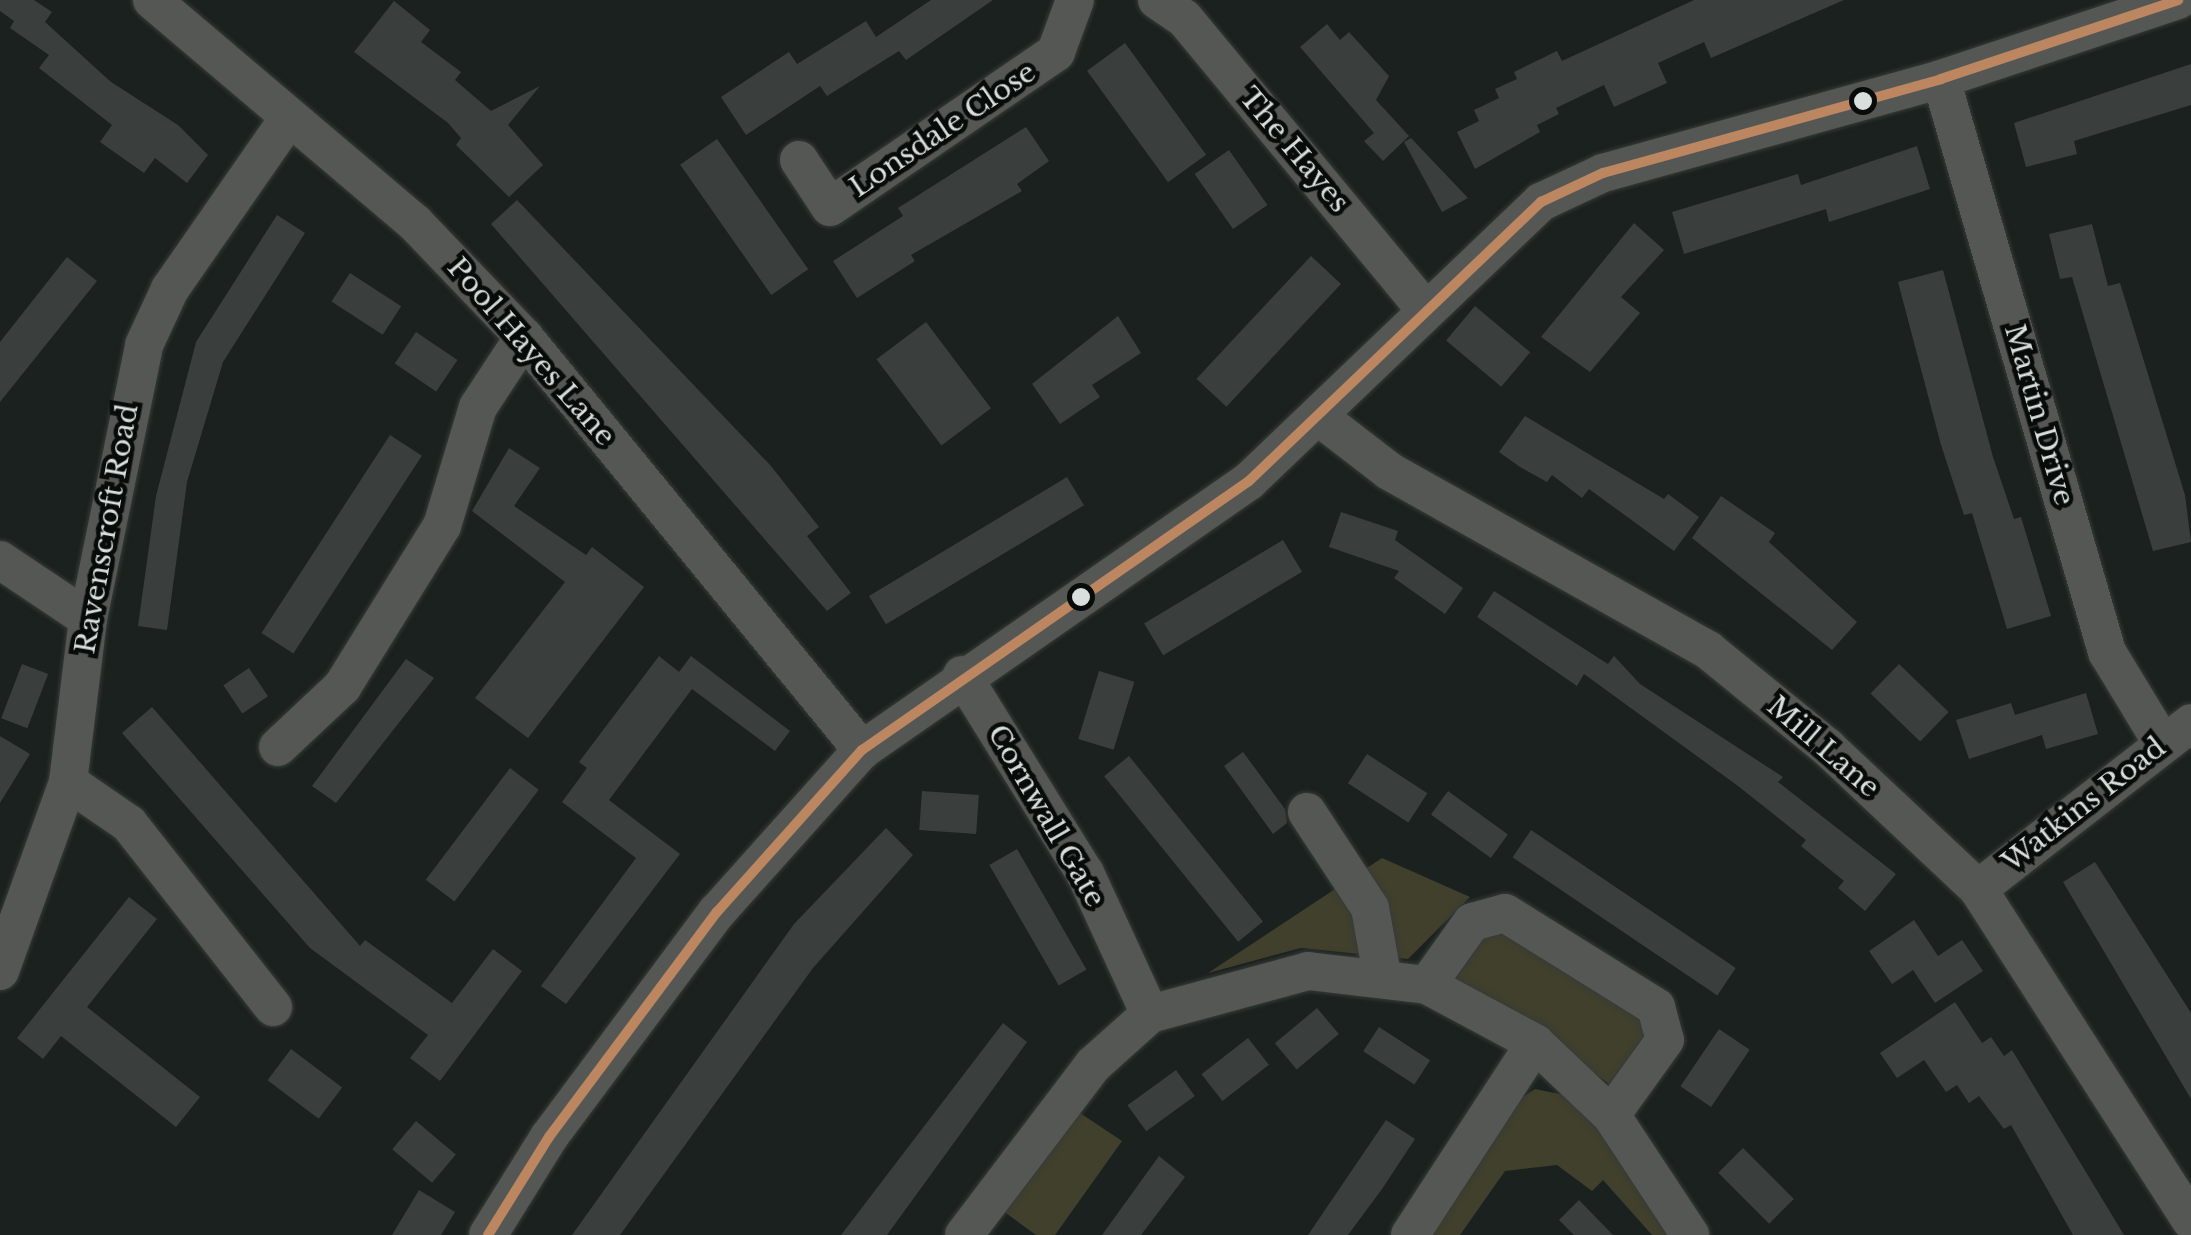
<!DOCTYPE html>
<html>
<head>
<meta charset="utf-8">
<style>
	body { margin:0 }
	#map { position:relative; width:2191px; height:1235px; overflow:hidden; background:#1b211e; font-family:"Libre Baskerville",serif }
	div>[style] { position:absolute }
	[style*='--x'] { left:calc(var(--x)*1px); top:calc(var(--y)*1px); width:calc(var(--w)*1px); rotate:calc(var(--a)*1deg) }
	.green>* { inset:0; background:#41402d }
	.building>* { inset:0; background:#3a3f3e; transform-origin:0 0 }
	.roads { filter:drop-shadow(0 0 2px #363b39) drop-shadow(0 0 2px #363b39) }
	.minor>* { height:38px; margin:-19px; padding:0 19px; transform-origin:19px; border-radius:19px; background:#555754 }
	.bus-1>* { height:10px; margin:-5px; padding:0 5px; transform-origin:5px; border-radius:5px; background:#bb8660 }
	.dots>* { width:28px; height:28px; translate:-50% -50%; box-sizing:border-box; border:5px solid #070b09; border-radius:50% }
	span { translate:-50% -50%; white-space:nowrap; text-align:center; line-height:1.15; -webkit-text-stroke:9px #070b09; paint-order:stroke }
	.street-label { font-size:28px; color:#d8dfdc }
</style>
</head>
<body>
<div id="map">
	<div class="green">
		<div style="clip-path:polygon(1382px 858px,1470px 897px,1408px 959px,1301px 948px,1208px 973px)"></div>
		<div style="clip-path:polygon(1505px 923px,1649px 1019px,1653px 1038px,1617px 1089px,1456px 979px,1460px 958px,1479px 935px)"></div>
		<div style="clip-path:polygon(1535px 1089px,1565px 1095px,1624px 1156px,1674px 1235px,1652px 1235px,1603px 1180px,1592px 1191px,1557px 1165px,1505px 1171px,1460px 1235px,1421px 1235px,1508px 1107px)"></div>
		<div style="clip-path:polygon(1077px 1111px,1122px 1141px,1055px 1235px,1036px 1235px,999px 1208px)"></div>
	</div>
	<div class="building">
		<div style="clip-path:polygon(0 0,34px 0,52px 12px,45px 22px,111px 82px,178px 125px,208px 155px,187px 183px,155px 158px,144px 173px,100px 142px,112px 125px,39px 68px,49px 55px,10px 28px,14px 21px,0 11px)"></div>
		<div style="clip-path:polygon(931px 0,993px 0,906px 60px,899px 51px,827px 96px,820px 86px,746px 135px,721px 97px,789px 52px,797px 64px,866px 21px,876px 37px)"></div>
		<div style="clip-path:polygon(1694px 0,1844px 0,1711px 58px,1704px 42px,1658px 63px,1667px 83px,1614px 107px,1604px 85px,1556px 108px,1559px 114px,1537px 125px,1540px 132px,1475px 169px,1457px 132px,1479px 121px,1474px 110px,1499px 98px,1495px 89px,1517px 79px,1514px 72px,1557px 51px,1562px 61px)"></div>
		<div style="clip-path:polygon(394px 1px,430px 30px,421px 42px,461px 72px,455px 80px,491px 111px,540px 86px,508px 125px,543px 165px,509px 197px,456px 145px,461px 138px,448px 123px,354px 52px)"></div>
		<div style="clip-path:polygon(1327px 24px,1340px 40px,1349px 32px,1389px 76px,1376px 100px,1409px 136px,1383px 161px,1364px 141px,1374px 133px,1300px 47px)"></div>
		<div style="left:1125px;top:43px;width:138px;height:47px;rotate:54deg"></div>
		<div style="clip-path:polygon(2191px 64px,2191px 105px,2074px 141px,2077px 154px,2026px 167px,2014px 123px)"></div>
		<div style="clip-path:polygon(1026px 127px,1049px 161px,1017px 184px,1022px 191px,911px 255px,915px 261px,857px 298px,833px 261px,903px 216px,898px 208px)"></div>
		<div style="clip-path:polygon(1411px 138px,1468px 198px,1442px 212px,1404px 142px)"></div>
		<div style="left:717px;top:139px;width:159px;height:45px;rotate:55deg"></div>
		<div style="clip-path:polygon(1917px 146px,1930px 189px,1829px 222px,1826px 209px,1684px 254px,1672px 212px,1798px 174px,1801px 185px)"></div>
		<div style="left:1229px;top:150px;width:67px;height:42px;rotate:55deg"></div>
		<div style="clip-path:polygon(517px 200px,771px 466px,819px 527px,807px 536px,851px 593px,827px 611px,491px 224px)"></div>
		<div style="clip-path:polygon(277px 215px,305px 233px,223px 362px,187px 482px,167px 630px,138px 626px,156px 496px,196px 342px)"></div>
		<div style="clip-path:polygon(1634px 223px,1664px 250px,1621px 297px,1640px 313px,1590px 372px,1541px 337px)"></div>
		<div style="clip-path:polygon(2092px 224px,2108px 286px,2120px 283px,2185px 495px,2191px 542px,2153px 551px,2072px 277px,2060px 279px,2049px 234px)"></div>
		<div style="left:1311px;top:256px;width:41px;height:168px;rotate:43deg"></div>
		<div style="clip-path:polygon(67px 257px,97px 281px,0 402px,0 342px)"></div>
		<div style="clip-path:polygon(1943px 270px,1993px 457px,2014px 519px,2021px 517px,2051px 616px,2007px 629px,1972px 513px,1964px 515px,1941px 445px,1898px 282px)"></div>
		<div style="left:350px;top:273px;width:61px;height:34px;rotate:33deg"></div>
		<div style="left:1475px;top:306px;width:72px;height:45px;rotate:40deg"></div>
		<div style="clip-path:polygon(1118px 316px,1141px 353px,1092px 385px,1100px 397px,1060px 424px,1032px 384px)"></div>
		<div style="left:926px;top:322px;width:108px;height:62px;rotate:53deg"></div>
		<div style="left:416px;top:332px;width:50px;height:38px;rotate:34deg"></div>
		<div style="clip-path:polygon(1525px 416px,1664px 499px,1668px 494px,1699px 517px,1674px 551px,1589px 489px,1582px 498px,1552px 475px,1547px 482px,1520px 467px,1499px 452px)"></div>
		<div style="left:390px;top:435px;width:38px;height:236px;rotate:33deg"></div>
		<div style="clip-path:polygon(509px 448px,540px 468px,514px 506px,586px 555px,592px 547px,644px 587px,528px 738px,475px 698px,565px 582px,472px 511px)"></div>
		<div style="left:1067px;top:477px;width:33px;height:231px;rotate:59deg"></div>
		<div style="clip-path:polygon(1721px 496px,1775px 533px,1769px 542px,1857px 622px,1832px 650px,1692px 538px)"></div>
		<div style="clip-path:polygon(1341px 512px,1398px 531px,1395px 540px,1463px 588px,1445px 614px,1394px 578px,1399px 571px,1329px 547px)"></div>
		<div style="left:1283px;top:540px;width:37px;height:162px;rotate:59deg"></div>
		<div style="clip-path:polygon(1494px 591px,1608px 664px,1614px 656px,1640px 684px,1783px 777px,1778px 782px,1896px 874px,1865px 911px,1838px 888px,1844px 881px,1801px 846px,1806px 840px,1738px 786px,1584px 674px,1577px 686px,1477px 617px)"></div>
		<div style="clip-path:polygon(659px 656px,679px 672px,691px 656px,790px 731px,775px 751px,692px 689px,609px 800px,680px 854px,566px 1004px,541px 986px,636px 858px,562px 802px,587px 768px,579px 762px)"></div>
		<div style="clip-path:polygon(406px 659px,434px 678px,336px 803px,312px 786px)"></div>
		<div style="left:22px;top:664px;width:28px;height:58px;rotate:21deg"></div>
		<div style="left:1899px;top:664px;width:69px;height:41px;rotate:44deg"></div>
		<div style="left:249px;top:668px;width:34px;height:31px;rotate:56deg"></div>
		<div style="left:1099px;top:671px;width:37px;height:71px;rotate:17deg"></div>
		<div style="clip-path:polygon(2086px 693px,2098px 734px,2046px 749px,2042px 735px,1969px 759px,1956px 720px,2011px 703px,2015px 715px)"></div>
		<div style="clip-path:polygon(152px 707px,360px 946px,365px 940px,452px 1003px,493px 949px,522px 971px,440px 1081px,410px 1058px,428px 1035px,310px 948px,122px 733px)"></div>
		<div style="clip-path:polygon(0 736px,30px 754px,0 803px)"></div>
		<div style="clip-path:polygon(1243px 752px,1285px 809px,1287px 823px,1273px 834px,1224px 766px)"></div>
		<div style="left:1367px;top:754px;width:72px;height:35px;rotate:33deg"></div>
		<div style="left:1129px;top:756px;width:213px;height:32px;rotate:51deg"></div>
		<div style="left:510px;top:768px;width:36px;height:140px;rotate:37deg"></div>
		<div style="left:922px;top:791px;width:57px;height:39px;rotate:4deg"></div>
		<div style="left:1448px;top:791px;width:74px;height:29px;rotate:36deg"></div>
		<div style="clip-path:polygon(886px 828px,913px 855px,813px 968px,620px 1235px,572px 1235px,794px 924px)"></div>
		<div style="left:1531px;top:830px;width:247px;height:33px;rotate:34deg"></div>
		<div style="left:1017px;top:849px;width:139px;height:32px;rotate:60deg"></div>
		<div style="clip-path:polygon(2095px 862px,2191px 1013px,2191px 1099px,2063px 882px)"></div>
		<div style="clip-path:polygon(129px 897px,157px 919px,87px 1007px,200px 1097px,176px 1127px,61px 1036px,43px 1059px,17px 1038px)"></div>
		<div style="clip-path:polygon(1914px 920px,1938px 956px,1962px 940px,1983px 971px,1935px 1003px,1913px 970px,1892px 984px,1869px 951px)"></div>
		<div style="clip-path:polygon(1955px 1002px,1982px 1043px,1991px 1037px,2004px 1056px,2012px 1050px,2124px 1235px,2073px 1235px,2011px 1125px,2004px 1129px,1979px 1096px,1969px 1103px,1957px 1085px,1946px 1092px,1924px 1060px,1897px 1078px,1880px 1053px)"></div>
		<div style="left:1317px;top:1008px;width:34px;height:55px;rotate:50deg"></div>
		<div style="clip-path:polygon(1003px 1023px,1027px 1042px,887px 1235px,841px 1235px)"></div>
		<div style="left:1379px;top:1027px;width:61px;height:29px;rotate:33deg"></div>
		<div style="left:1719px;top:1029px;width:37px;height:69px;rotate:34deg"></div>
		<div style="left:1248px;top:1038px;width:34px;height:59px;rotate:52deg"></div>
		<div style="left:291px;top:1049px;width:64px;height:39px;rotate:37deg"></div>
		<div style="left:1176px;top:1070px;width:32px;height:60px;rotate:54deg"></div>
		<div style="clip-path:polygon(1386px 1120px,1415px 1139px,1382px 1189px,1348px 1235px,1308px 1235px)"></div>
		<div style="left:416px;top:1121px;width:52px;height:37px;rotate:40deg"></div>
		<div style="left:1743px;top:1148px;width:72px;height:35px;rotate:45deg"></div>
		<div style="clip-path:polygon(1159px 1156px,1185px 1177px,1141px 1235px,1102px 1235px)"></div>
		<div style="clip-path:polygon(419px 1190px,455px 1212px,441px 1235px,392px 1235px)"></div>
		<div style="clip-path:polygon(1579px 1200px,1613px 1235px,1574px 1235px,1559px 1220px)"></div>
	</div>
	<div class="roads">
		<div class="minor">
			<div style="--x:152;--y:0;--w:345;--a:40.3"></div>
			<div style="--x:415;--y:223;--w:158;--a:46.3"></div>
			<div style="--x:524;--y:337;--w:534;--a:50.7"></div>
			<div style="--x:1157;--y:0;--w:32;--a:34"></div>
			<div style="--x:1184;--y:18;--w:376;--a:50.4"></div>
			<div style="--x:1941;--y:79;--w:597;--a:73.84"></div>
			<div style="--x:2107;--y:652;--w:104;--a:58.8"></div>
			<div style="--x:799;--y:160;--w:56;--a:56.6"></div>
			<div style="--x:830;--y:207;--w:274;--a:-34.4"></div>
			<div style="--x:1056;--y:52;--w:55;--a:-69.9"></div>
			<div style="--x:1319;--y:417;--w:88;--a:37.6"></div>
			<div style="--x:1389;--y:471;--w:366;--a:29.3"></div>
			<div style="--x:1708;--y:650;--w:154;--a:39.2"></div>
			<div style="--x:1827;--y:747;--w:207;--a:43.2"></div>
			<div style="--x:1978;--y:889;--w:394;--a:57.3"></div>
			<div style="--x:0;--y:560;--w:106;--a:33.8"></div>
			<div style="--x:962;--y:675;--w:233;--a:58.2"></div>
			<div style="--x:1085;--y:873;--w:155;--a:65.3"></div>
			<div style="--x:278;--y:747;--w:88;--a:-43.2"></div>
			<div style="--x:342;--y:687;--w:190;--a:-58.2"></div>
			<div style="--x:442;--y:526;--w:124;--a:-73.2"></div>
			<div style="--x:478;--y:407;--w:84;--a:-56.7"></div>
			<div style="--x:68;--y:782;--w:74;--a:34.5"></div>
			<div style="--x:129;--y:824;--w:233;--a:51.8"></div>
			<div style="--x:1307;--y:812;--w:115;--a:56.7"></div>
			<div style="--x:1370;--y:908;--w:68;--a:79.8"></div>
			<div style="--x:1978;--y:889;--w:270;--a:-37.9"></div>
			<div style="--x:0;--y:971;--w:201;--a:-70.2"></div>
			<div style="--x:68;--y:782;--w:164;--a:-83"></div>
			<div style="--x:88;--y:619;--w:280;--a:-78.4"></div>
			<div style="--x:144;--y:345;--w:62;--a:-65.1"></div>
			<div style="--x:170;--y:289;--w:207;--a:-55.2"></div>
			<div style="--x:1427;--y:985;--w:77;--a:-54.5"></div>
			<div style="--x:1472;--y:922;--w:34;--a:-15"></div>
			<div style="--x:1505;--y:913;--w:178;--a:31.9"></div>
			<div style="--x:1656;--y:1007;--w:34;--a:75"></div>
			<div style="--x:1665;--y:1040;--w:92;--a:125.8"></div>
			<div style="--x:488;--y:1235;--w:115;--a:-58.1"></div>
			<div style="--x:549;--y:1137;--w:281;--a:-53.3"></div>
			<div style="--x:717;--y:912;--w:217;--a:-48.2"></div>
			<div style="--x:862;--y:750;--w:471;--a:-34.8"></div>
			<div style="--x:1249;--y:481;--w:404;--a:-43.7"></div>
			<div style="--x:1541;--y:202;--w:68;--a:-25.1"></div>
			<div style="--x:1603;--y:173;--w:351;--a:-15.5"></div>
			<div style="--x:1941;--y:79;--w:250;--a:-18.4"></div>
			<div style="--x:964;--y:1235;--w:213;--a:-52.8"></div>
			<div style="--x:1093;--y:1065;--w:76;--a:-41.8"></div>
			<div style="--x:1150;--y:1014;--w:164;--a:-15.2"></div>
			<div style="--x:1308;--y:971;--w:120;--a:6.7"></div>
			<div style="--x:1427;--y:985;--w:123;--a:28.2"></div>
			<div style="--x:1535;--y:1043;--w:105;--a:43.5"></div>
			<div style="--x:1611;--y:1115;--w:144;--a:56.6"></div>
			<div style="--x:1410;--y:1235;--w:229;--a:-56.9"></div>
		</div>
	</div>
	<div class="bus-1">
		<div style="--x:488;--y:1235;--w:115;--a:-58.1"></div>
		<div style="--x:549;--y:1137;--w:281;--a:-53.3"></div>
		<div style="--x:717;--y:912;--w:217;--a:-48.2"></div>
		<div style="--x:862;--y:750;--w:471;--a:-34.8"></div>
		<div style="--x:1249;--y:481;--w:404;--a:-43.7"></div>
		<div style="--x:1541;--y:202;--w:68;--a:-25.1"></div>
		<div style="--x:1603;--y:173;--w:351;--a:-15.5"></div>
		<div style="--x:1941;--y:79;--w:250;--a:-18.4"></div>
	</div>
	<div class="dots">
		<div style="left:1863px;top:101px;background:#d8dfdc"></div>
		<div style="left:1081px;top:597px;background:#d8dfdc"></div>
	</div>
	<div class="street-label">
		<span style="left:943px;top:130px;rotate:-34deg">Lonsdale Close</span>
		<span style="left:1294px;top:150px;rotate:50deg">The Hayes</span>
		<span style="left:531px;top:352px;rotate:49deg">Pool Hayes Lane</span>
		<span style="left:2039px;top:415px;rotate:74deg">Martin Drive</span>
		<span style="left:107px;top:529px;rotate:-80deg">Ravenscroft Road</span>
		<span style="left:1823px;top:747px;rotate:41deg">Mill Lane</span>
		<span style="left:2084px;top:805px;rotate:-38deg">Watkins Road</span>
		<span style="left:1046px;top:816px;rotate:60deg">Cornwall Gate</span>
	</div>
</div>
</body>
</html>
